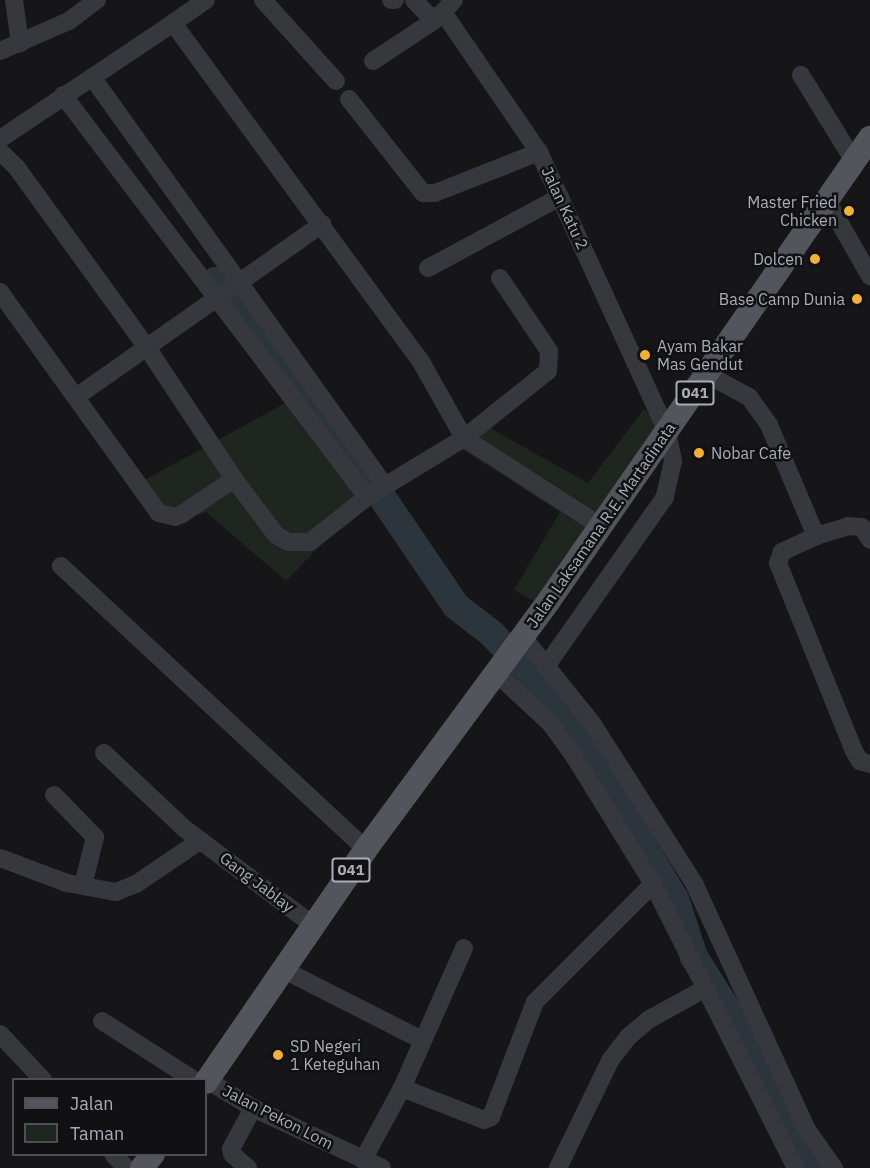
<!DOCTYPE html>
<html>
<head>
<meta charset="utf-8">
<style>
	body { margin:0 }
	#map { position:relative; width:870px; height:1168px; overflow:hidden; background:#161618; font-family:"IBM Plex Sans",sans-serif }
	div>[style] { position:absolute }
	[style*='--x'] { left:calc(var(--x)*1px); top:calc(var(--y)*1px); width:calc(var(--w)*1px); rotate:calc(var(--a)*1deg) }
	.green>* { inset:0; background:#1e261f }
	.river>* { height:28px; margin:-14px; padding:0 14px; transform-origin:14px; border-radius:14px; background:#2c353c }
	.minor>* { height:18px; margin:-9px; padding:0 9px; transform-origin:9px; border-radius:9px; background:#37383d }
	.major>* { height:24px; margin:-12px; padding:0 12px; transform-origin:12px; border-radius:12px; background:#53555c }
	.dots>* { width:16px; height:16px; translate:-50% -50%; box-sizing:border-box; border:3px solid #111113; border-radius:50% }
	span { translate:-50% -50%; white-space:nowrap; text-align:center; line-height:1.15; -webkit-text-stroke:5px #111113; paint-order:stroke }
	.shield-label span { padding:2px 4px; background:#111113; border:2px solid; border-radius:4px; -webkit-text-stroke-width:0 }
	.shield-label { font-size:15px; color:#a8adb8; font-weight:700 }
	.poi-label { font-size:16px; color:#a8adb8 }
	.right { translate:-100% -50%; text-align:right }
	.left { translate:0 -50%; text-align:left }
	.street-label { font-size:16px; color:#a8adb8 }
	.legend { position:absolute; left:12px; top:1078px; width:195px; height:78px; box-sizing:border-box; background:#111113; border:2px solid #4d4f55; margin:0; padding:8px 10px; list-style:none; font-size:18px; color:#a8adb8 }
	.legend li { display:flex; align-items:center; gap:12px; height:30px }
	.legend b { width:30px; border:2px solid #4d4f55 }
</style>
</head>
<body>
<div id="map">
	<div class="green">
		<div style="clip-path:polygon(293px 399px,367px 497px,286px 581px,206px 512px,173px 524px,139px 483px)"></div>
		<div style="clip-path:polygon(644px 409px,662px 426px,536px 602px,514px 590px,560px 512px,462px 449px,483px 424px,588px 483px)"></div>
	</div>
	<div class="river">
		<div style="--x:215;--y:281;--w:263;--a:52.3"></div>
		<div style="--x:384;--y:500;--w:128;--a:55.8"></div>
		<div style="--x:456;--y:606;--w:44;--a:37.6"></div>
		<div style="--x:491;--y:633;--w:124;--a:46.3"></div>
		<div style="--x:577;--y:723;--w:63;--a:64.7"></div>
		<div style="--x:604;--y:780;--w:139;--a:59.2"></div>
		<div style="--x:675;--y:899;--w:61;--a:71.9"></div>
		<div style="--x:694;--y:957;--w:135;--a:57.7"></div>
		<div style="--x:766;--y:1071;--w:95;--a:67"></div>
		<div style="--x:803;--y:1158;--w:13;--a:51"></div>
	</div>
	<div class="minor">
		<div style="--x:14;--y:0;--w:44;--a:82.2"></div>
		<div style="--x:263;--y:0;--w:109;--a:48"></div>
		<div style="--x:391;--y:0;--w:4;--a:0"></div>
		<div style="--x:414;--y:0;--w:23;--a:47"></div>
		<div style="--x:430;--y:17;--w:14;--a:-12"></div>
		<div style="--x:454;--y:0;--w:16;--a:133"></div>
		<div style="--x:443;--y:12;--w:170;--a:55.6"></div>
		<div style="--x:539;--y:152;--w:308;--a:65.4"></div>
		<div style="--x:667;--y:432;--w:30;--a:78"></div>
		<div style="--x:673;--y:461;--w:37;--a:103"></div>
		<div style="--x:665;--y:497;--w:205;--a:125.1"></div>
		<div style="--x:173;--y:23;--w:40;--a:-34.9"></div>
		<div style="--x:0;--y:51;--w:75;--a:-23.5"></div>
		<div style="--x:69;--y:21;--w:35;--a:-37"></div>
		<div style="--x:373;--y:61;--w:85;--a:-33.5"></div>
		<div style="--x:801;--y:75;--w:101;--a:58.4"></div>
		<div style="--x:92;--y:77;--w:503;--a:54.38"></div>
		<div style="--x:63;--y:95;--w:504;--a:52.9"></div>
		<div style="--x:349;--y:99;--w:120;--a:51.8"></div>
		<div style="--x:423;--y:193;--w:12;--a:0"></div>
		<div style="--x:435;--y:193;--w:112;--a:-21.5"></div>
		<div style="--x:0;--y:139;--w:208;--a:-33.8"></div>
		<div style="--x:173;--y:23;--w:418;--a:53.8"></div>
		<div style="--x:420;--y:360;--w:90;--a:60.6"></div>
		<div style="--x:464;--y:438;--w:161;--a:32.8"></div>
		<div style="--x:0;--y:151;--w:24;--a:45"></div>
		<div style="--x:17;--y:168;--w:220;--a:54.1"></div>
		<div style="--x:146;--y:346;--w:159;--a:56.5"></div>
		<div style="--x:234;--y:479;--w:70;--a:53.1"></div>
		<div style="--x:276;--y:535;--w:14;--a:30"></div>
		<div style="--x:288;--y:542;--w:22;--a:0"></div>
		<div style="--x:310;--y:542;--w:73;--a:-38.3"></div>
		<div style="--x:367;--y:497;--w:114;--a:-31.3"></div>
		<div style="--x:464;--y:438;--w:107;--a:-38.6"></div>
		<div style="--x:548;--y:371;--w:20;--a:-87"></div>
		<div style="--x:549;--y:351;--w:88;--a:-123.9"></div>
		<div style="--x:826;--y:199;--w:89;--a:60.3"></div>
		<div style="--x:428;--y:268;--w:150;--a:-28.3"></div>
		<div style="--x:0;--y:292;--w:272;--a:54.3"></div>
		<div style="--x:159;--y:513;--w:16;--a:14"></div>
		<div style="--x:175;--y:517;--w:8;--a:-23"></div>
		<div style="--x:182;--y:514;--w:63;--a:-33.9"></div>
		<div style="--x:708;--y:375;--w:47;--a:28.2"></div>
		<div style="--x:749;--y:397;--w:34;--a:54"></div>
		<div style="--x:769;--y:425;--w:121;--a:67.1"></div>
		<div style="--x:816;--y:536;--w:38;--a:155"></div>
		<div style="--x:782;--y:552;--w:12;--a:110"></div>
		<div style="--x:778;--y:563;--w:203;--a:68"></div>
		<div style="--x:854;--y:751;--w:12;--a:59"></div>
		<div style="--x:860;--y:761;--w:10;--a:17"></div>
		<div style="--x:76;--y:397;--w:301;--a:-35.1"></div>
		<div style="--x:816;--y:536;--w:34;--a:-17"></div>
		<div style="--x:848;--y:526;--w:14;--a:4"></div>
		<div style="--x:862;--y:527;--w:15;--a:58"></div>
		<div style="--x:61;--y:566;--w:416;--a:42.9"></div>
		<div style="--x:522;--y:636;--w:112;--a:51.2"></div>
		<div style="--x:592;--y:723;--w:190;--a:57.5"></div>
		<div style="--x:694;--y:883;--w:272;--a:65.4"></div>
		<div style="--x:807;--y:1130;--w:47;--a:54.6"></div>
		<div style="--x:496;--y:673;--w:74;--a:42.8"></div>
		<div style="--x:550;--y:723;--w:41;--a:54"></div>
		<div style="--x:574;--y:756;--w:150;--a:58.3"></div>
		<div style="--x:653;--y:884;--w:318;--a:63.3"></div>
		<div style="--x:104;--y:753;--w:111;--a:43.2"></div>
		<div style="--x:185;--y:829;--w:160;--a:36.9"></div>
		<div style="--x:54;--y:795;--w:59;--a:45.7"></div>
		<div style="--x:95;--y:837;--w:49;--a:104"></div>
		<div style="--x:0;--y:858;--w:72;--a:20.5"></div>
		<div style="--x:67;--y:883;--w:50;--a:10.4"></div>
		<div style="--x:116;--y:892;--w:22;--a:-22"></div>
		<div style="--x:136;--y:884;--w:78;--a:-34.1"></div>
		<div style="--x:284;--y:970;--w:155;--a:26.9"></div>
		<div style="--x:102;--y:1021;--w:109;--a:32.7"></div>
		<div style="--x:0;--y:1034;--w:63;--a:46.9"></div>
		<div style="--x:207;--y:1080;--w:54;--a:31.3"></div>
		<div style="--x:253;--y:1108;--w:142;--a:24.9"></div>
		<div style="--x:402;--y:1088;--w:88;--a:21.3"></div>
		<div style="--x:484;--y:1120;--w:8;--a:-23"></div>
		<div style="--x:491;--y:1117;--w:123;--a:-69.1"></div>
		<div style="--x:535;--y:1002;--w:167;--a:-45"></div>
		<div style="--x:113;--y:1154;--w:19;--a:47"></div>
		<div style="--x:363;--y:1160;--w:82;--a:-61.6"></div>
		<div style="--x:402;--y:1088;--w:153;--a:-66.1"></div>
		<div style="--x:248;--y:1168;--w:21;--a:-139"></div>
		<div style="--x:232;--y:1154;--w:5;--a:-101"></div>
		<div style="--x:231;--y:1149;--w:47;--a:-61.8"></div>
		<div style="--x:558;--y:1168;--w:121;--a:-64.1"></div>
		<div style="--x:611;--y:1059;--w:28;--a:-52"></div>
		<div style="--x:628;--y:1037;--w:26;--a:-40"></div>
		<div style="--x:648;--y:1020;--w:66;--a:-28.9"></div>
	</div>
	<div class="major">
		<div style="--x:206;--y:1082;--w:283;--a:-55.5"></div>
		<div style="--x:366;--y:849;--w:307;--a:-53.6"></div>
		<div style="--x:548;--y:602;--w:565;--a:-55.24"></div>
		<div style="--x:142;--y:1168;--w:18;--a:-52"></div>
	</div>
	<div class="dots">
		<div style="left:849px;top:211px;background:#f2b134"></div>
		<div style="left:815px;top:259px;background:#f2b134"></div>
		<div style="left:857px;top:299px;background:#f2b134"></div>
		<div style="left:645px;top:355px;background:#f2b134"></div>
		<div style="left:699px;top:453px;background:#f2b134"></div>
		<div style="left:278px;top:1055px;background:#f2b134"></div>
	</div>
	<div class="shield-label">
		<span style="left:695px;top:393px">041</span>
		<span style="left:351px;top:870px">041</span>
	</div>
	<div class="poi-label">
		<span class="right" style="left:837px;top:211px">Master Fried<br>Chicken</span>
		<span class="right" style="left:803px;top:259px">Dolcen</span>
		<span class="right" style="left:845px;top:299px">Base Camp Dunia</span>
		<span class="left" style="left:657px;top:355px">Ayam Bakar<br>Mas Gendut</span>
		<span class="left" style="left:711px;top:453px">Nobar Cafe</span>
		<span class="left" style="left:290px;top:1055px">SD Negeri<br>1 Keteguhan</span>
	</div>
	<div class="street-label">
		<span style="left:565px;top:208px;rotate:65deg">Jalan Katu 2</span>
		<span style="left:601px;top:525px;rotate:-55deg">Jalan Laksamana R.E. Martadinata</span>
		<span style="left:257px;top:882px;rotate:37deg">Gang Jablay</span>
		<span style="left:278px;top:1117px;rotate:27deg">Jalan Pekon Lom</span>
	</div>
	<ul class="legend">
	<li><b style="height:8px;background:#53555c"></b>Jalan</li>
	<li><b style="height:16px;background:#1e261f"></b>Taman</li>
	</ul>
</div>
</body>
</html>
